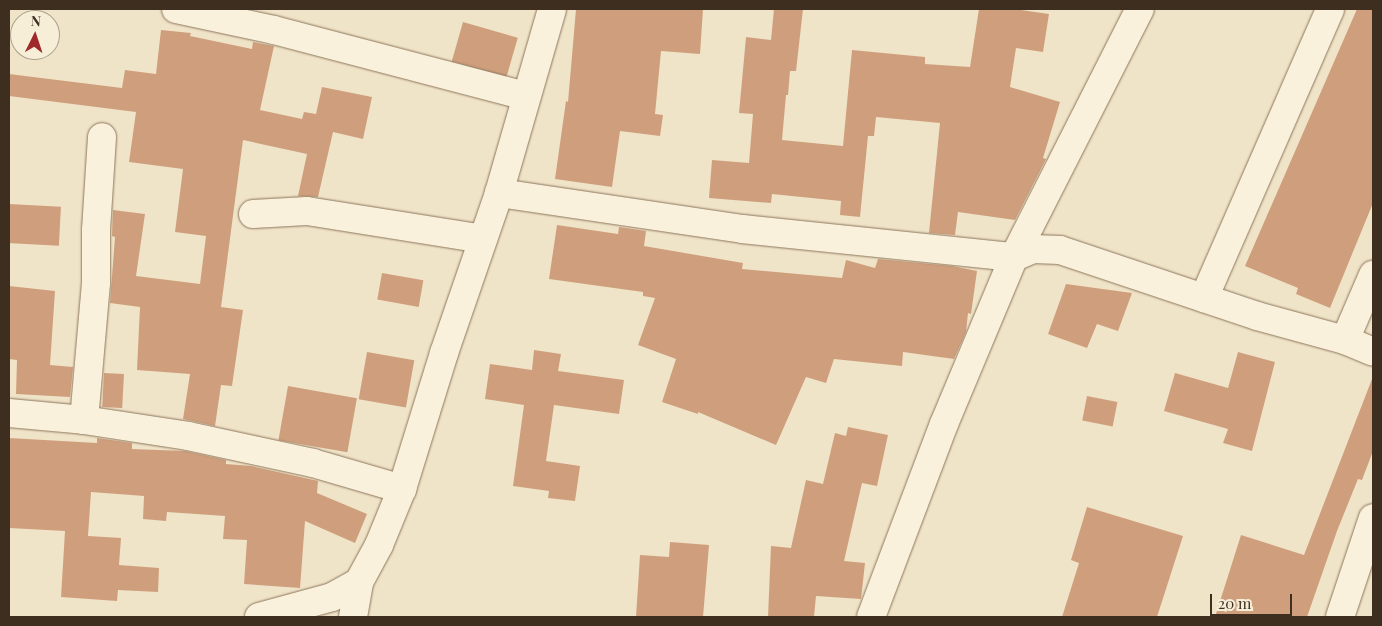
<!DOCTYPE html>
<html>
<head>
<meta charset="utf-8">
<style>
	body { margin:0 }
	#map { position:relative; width:1382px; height:626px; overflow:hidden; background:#f0e4c8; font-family:"Playfair Display",serif }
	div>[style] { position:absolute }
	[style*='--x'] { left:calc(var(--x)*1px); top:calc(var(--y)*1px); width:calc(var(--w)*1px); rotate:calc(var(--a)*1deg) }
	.building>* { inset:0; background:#cf9f7d; transform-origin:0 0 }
	.roads { filter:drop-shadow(0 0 1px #8d765c) drop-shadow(0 0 1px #8d765c) }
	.minor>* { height:28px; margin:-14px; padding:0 14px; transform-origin:14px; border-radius:14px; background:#faf1dc }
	span { translate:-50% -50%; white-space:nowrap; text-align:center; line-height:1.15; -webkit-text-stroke:5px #f7eed8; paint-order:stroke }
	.frame { position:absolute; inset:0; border:10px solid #3d2e20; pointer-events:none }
	.north { position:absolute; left:10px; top:10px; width:50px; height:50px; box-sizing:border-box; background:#f7eed8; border:1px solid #ada18e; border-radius:50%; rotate:4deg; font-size:14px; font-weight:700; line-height:20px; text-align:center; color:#3d2e20 }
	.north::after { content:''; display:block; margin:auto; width:18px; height:22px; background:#9e2a2b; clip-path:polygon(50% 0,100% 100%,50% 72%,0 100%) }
	.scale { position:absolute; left:1210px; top:594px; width:82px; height:22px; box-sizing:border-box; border:2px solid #3d2e20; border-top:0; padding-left:6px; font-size:15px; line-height:18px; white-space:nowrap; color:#3d2e20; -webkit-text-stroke:4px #f7eed8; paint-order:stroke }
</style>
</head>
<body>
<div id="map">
	<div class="building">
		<div style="clip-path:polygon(576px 9px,703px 9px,700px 54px,661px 51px,655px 114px,663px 115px,660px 136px,620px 131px,612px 187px,555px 179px,566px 101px,568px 102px)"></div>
		<div style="clip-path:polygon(774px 9px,803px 9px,796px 71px,790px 71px,788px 95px,786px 95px,782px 140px,843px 146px,852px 50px,925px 57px,925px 64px,970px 67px,979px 9px,1015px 9px,1049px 14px,1043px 52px,1016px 48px,1010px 87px,1060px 102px,1043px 158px,1046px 159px,1015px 220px,958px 212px,955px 235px,929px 233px,940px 123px,876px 117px,874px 136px,868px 136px,860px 217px,840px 215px,841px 201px,772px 194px,771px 203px,709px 198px,712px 160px,749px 163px,753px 114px,739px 113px,746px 37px,771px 40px)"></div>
		<div style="clip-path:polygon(1357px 9px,1373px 9px,1373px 203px,1330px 308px,1296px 294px,1298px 288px,1245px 266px)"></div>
		<div style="left:463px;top:22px;width:57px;height:41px;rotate:16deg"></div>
		<div style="clip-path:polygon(161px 30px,191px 33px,190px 36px,252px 49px,253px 42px,274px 46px,260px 110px,302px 119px,304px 112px,316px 114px,322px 87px,372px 97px,363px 139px,333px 132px,318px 197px,298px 196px,307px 154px,243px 140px,221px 307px,243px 310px,232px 386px,221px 385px,215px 426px,183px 419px,190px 374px,137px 370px,140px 307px,110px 303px,115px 237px,112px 236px,113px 210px,145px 214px,136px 276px,200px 284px,206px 236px,175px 232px,183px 169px,129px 162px,136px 112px,9px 96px,9px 74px,122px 88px,125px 70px,156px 74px)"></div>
		<div style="left:9px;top:204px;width:52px;height:39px;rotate:3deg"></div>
		<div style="clip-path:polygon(557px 225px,618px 234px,619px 227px,646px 231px,644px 246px,743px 263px,742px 269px,842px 278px,846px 260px,875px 268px,878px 259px,952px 266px,977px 271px,971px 314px,968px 313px,966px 332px,954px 359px,903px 352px,902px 366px,834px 359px,826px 383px,806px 377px,776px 445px,698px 412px,698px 414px,662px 402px,676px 359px,638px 345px,655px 298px,643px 296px,643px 292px,549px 279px)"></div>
		<div style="left:382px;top:273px;width:42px;height:27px;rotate:10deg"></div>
		<div style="clip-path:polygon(1066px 284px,1132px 293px,1118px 331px,1097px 324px,1087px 348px,1048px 334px)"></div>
		<div style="clip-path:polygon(9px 286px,55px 291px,50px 365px,73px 367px,70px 397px,16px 394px,17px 360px,9px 359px)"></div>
		<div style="clip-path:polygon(534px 350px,561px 354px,558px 371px,624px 380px,619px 414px,554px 405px,546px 461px,580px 466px,575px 501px,548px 498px,549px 491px,513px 486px,524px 405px,485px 399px,490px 364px,532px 370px)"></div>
		<div style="left:367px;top:352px;width:48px;height:48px;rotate:10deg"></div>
		<div style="clip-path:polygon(1238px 352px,1275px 362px,1252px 451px,1223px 443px,1228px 429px,1164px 411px,1175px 373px,1228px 388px)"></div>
		<div style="left:104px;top:373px;width:20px;height:34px;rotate:3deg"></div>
		<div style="clip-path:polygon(1372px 379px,1373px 451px,1362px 480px,1358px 479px,1337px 531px,1307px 617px,1215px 617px,1241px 535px,1304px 555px)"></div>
		<div style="left:288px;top:386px;width:70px;height:55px;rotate:10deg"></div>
		<div style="left:1087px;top:396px;width:31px;height:25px;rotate:11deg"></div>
		<div style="clip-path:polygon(848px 427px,888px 435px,877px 486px,862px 483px,844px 561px,865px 563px,861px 599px,816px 596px,814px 617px,768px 617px,771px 546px,791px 548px,806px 480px,823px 484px,835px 433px,846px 436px)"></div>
		<div style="clip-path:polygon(9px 438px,97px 443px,97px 438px,132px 443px,132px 449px,185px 451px,226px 460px,226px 464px,251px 466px,318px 481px,317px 493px,367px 514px,355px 543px,305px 521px,300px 588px,244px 584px,247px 540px,223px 539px,225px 516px,167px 512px,166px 521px,143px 519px,144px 496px,91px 492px,88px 536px,121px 538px,119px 565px,159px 568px,158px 592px,118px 590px,117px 601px,61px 597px,65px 531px,9px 528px)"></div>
		<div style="clip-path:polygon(1087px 507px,1183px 536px,1157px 617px,1062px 617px,1079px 563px,1071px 560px)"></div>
		<div style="clip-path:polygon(670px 542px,709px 545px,703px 617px,636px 617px,640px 555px,669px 557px)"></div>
	</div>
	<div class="roads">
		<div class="minor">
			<div style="--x:176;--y:9;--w:100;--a:12.1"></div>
			<div style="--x:274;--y:30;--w:260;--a:14.7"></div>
			<div style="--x:499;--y:193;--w:246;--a:8.4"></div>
			<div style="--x:742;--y:229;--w:273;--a:5.9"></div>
			<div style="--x:1014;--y:257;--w:21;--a:-23"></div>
			<div style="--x:1033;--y:249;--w:27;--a:2"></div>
			<div style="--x:1060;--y:250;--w:208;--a:18.5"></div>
			<div style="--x:1257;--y:316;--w:91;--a:15.3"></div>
			<div style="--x:1345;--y:340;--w:30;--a:23"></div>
			<div style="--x:253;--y:214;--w:54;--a:-3.2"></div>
			<div style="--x:307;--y:211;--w:178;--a:9"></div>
			<div style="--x:1204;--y:298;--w:315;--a:-66.4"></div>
			<div style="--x:1345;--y:340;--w:71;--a:-66.7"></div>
			<div style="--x:9;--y:413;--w:75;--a:5.3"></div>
			<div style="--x:84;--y:420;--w:105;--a:8.7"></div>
			<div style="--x:188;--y:436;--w:128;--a:12.2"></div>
			<div style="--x:313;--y:463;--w:93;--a:16.3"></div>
			<div style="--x:84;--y:420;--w:138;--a:-85"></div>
			<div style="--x:96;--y:283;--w:53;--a:-90"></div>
			<div style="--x:96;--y:230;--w:93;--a:-86.3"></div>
			<div style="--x:259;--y:617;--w:76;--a:-15.3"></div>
			<div style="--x:332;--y:597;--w:31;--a:-29"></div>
			<div style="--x:359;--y:582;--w:42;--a:-61.6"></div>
			<div style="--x:379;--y:545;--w:61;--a:-67.7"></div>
			<div style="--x:402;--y:489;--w:142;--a:-72.8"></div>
			<div style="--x:444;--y:353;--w:169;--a:-71"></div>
			<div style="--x:499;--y:193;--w:191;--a:-73.9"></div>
			<div style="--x:353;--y:617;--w:36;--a:-80"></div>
			<div style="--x:871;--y:617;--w:206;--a:-69.3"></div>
			<div style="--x:944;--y:424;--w:181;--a:-67.3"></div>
			<div style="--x:1014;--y:257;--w:278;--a:-63.1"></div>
			<div style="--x:1340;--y:617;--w:104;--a:-71.6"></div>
		</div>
	</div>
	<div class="frame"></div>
	<div class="north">N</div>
	<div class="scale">20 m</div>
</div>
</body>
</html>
